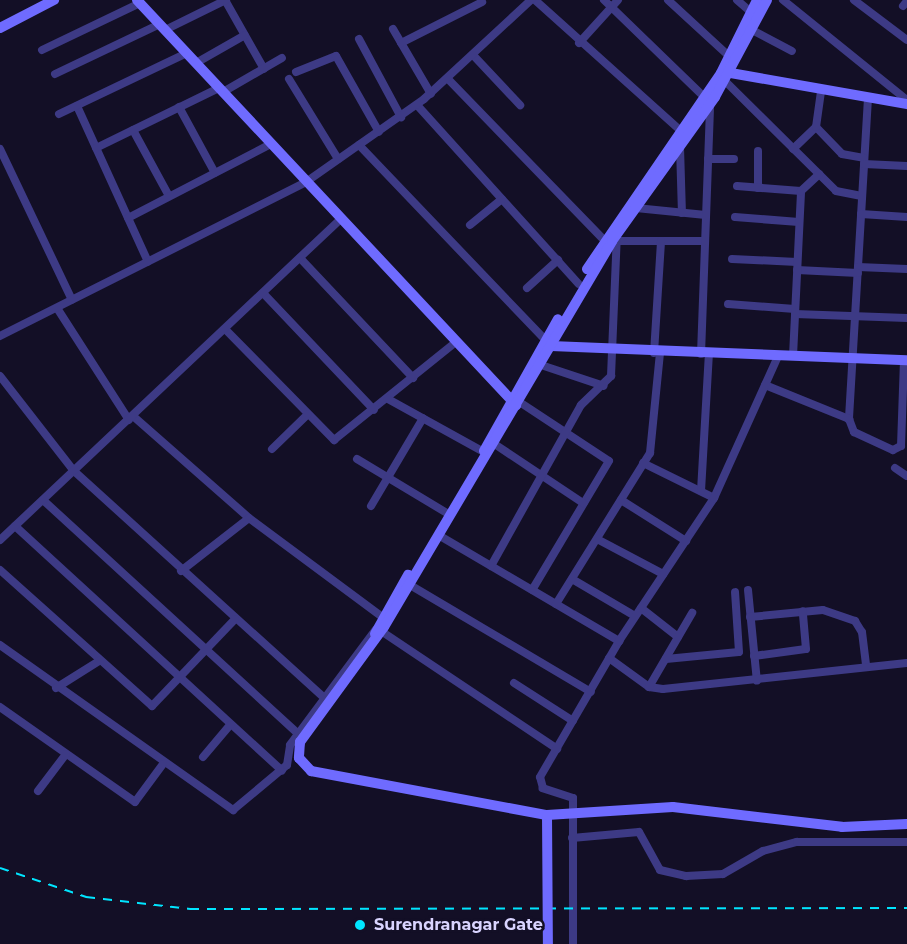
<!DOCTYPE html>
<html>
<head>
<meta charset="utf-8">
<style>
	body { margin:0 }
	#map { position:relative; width:907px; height:944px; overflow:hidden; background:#130f26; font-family:Montserrat,sans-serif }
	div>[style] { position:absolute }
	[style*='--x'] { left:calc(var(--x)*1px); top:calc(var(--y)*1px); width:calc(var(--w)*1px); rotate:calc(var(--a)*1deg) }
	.street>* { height:8px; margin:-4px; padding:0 4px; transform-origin:4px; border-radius:4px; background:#3d3a85 }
	.secondary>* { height:10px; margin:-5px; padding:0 5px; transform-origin:5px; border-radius:5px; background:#6f6bff }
	.rail>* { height:2px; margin-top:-1px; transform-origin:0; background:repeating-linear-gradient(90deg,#00e5ff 0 9px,transparent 0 17px) }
	.secondary-bridge>* { height:10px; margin:-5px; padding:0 5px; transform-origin:5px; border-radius:5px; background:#6f6bff }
	.dots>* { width:16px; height:16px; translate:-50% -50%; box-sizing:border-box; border:3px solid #130f26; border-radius:50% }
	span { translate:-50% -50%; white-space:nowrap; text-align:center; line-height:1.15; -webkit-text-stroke:5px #130f26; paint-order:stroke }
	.poi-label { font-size:16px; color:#d9d4ff; font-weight:700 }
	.left { translate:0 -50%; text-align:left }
</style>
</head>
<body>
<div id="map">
	<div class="street">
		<div style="--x:225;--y:0;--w:79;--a:60.5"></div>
		<div style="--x:535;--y:0;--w:196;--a:41.9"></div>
		<div style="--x:604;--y:0;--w:139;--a:44.1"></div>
		<div style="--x:668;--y:0;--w:84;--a:42.6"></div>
		<div style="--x:737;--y:0;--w:18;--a:41"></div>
		<div style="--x:783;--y:0;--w:159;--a:38.9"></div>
		<div style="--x:854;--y:0;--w:66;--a:37"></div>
		<div style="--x:903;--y:6;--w:6;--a:-51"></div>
		<div style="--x:393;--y:29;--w:75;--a:59.7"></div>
		<div style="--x:165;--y:30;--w:68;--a:-26.2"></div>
		<div style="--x:752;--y:30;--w:45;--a:27.7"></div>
		<div style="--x:359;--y:39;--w:89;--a:61.7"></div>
		<div style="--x:401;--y:43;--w:91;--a:-26.8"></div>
		<div style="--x:579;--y:43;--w:58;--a:-47.8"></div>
		<div style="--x:42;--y:50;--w:109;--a:-25.6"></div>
		<div style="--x:473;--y:55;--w:69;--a:46.8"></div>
		<div style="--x:196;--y:63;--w:56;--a:-29.7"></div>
		<div style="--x:296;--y:72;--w:43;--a:-21.8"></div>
		<div style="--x:336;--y:56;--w:87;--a:60.5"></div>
		<div style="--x:55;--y:74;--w:116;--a:-25.5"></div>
		<div style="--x:289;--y:79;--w:94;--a:58.5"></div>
		<div style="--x:448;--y:79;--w:224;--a:45.9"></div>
		<div style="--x:725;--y:81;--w:156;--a:44.7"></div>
		<div style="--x:836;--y:191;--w:26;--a:11"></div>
		<div style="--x:223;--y:92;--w:68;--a:-30"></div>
		<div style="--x:868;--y:98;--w:322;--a:93.4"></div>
		<div style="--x:849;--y:419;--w:14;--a:69"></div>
		<div style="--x:854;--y:432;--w:43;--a:24.8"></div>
		<div style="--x:893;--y:450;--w:9;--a:-27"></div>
		<div style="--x:901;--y:446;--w:86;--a:-88"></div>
		<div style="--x:417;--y:105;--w:241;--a:47.9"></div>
		<div style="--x:77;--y:106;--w:171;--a:65.5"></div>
		<div style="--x:179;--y:107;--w:75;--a:61.4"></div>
		<div style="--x:59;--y:114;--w:142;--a:-25.5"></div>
		<div style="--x:816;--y:127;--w:37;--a:46"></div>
		<div style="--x:842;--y:154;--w:22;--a:10"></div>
		<div style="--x:133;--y:130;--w:75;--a:61.4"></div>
		<div style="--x:359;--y:145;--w:274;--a:46.3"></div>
		<div style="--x:680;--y:147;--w:66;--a:88.3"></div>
		<div style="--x:96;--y:148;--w:137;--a:-26"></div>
		<div style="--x:0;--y:149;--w:167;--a:64.5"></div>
		<div style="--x:793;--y:149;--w:32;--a:-44"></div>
		<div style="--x:816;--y:127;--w:35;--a:-82"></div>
		<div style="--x:758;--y:151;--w:37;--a:90"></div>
		<div style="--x:708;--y:159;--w:26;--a:0"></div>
		<div style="--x:864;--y:164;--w:43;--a:2.7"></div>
		<div style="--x:737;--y:186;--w:64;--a:4.5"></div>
		<div style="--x:636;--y:208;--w:70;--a:5.7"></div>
		<div style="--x:861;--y:214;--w:46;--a:3.7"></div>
		<div style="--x:735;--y:217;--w:64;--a:4.5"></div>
		<div style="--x:128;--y:218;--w:161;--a:-27.4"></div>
		<div style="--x:470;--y:225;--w:41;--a:-39.1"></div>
		<div style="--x:617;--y:241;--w:88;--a:0"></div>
		<div style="--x:300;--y:258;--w:165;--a:46.7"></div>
		<div style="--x:732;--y:259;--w:65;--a:2.6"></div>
		<div style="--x:858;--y:267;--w:49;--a:2.3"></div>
		<div style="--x:797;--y:270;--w:61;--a:2.8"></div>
		<div style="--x:527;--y:288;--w:42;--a:-42.1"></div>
		<div style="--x:263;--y:293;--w:161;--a:46.5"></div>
		<div style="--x:728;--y:304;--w:67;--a:4.3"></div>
		<div style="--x:57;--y:308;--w:133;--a:57.3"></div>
		<div style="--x:795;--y:314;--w:112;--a:2"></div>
		<div style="--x:225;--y:329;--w:156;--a:45.5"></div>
		<div style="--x:334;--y:440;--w:156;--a:-38.8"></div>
		<div style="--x:0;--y:336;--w:343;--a:-26.7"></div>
		<div style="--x:306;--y:182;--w:144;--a:-35.1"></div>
		<div style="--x:424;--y:99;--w:146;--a:-42.8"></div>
		<div style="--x:654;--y:353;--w:112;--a:-86.4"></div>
		<div style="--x:701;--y:354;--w:250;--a:-87.9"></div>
		<div style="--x:793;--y:356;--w:165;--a:-87.2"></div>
		<div style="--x:801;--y:191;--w:25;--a:-43"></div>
		<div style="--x:541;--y:365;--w:66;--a:18.4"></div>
		<div style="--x:0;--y:376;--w:120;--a:52.1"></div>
		<div style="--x:74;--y:471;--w:338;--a:42.2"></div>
		<div style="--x:765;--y:385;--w:91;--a:22"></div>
		<div style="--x:388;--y:399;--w:110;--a:28.9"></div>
		<div style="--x:521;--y:403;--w:105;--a:33.4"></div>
		<div style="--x:609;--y:461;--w:150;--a:120.8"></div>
		<div style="--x:133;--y:416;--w:154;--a:41.3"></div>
		<div style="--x:249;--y:518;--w:164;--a:36.6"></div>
		<div style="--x:496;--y:445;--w:105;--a:33.7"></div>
		<div style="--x:272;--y:449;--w:49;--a:-44.2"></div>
		<div style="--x:357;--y:459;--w:105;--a:31"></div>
		<div style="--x:643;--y:463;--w:79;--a:26.2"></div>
		<div style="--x:895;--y:468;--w:14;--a:34"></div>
		<div style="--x:701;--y:491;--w:137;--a:-86.7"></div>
		<div style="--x:43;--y:500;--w:346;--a:42.5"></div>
		<div style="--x:621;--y:500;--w:77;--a:32.2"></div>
		<div style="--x:371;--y:506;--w:102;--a:-59.4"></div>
		<div style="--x:15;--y:526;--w:362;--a:42.5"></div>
		<div style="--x:440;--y:536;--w:208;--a:30.4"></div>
		<div style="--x:597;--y:539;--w:75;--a:27.9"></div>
		<div style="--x:0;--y:540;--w:468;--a:-43.3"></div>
		<div style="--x:491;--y:566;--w:184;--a:-60.8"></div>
		<div style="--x:581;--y:405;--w:42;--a:-44"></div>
		<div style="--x:611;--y:376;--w:141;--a:-87.6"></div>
		<div style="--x:0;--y:570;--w:204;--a:41.8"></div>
		<div style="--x:152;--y:706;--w:120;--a:-46.3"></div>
		<div style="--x:181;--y:571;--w:86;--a:-37.9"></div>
		<div style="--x:572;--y:579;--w:73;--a:30.4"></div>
		<div style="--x:410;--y:585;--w:210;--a:30.6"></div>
		<div style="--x:748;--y:590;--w:91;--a:84.4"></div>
		<div style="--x:556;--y:604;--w:178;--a:-58.1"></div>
		<div style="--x:650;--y:453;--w:100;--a:-84.3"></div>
		<div style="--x:641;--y:608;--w:47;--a:38.1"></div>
		<div style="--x:750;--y:617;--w:73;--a:-5.5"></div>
		<div style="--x:823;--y:610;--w:34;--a:19"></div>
		<div style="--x:855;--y:621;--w:13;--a:58"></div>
		<div style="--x:862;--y:632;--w:35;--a:83"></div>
		<div style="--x:381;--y:631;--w:212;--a:33.8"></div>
		<div style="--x:0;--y:645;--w:286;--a:35.3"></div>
		<div style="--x:233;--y:810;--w:70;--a:-39.8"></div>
		<div style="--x:287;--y:765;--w:20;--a:-81"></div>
		<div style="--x:290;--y:745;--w:144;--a:-53.4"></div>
		<div style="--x:754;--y:656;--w:52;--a:-7.7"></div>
		<div style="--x:806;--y:649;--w:38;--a:-95"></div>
		<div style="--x:609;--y:658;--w:49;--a:35.9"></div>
		<div style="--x:649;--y:687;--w:14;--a:8"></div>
		<div style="--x:663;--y:689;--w:245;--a:-6.1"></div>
		<div style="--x:666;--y:659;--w:73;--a:-5.5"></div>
		<div style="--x:739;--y:652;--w:60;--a:-93.8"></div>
		<div style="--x:514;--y:683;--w:70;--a:32.8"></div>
		<div style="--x:649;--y:687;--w:86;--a:-59.8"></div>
		<div style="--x:56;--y:688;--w:51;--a:-32.1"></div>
		<div style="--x:0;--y:707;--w:165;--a:35.1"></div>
		<div style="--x:135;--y:802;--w:47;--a:-53.6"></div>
		<div style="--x:203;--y:757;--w:42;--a:-49.8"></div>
		<div style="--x:38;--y:791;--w:46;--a:-52.9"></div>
		<div style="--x:572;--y:838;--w:67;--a:-5.1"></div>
		<div style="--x:639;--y:832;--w:43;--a:61.1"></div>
		<div style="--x:660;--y:870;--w:27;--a:13"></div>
		<div style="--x:686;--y:876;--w:37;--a:-3"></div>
		<div style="--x:723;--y:874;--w:46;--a:-29.9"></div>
		<div style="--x:763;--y:851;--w:35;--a:-15"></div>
		<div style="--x:797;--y:842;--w:110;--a:0"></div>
		<div style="--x:573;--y:944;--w:146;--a:-90"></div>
		<div style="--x:573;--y:798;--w:32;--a:-162"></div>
		<div style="--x:543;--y:788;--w:11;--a:-105"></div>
		<div style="--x:540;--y:777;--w:157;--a:-59.8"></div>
		<div style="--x:619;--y:641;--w:172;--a:-56.4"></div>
		<div style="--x:714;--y:498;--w:156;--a:-65.7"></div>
	</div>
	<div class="secondary">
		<div style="--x:137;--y:0;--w:555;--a:46.9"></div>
		<div style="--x:0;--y:28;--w:61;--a:-27.4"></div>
		<div style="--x:725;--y:72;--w:185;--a:10"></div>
		<div style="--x:587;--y:269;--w:237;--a:-55.6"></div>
		<div style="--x:721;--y:73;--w:81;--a:-63.7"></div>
		<div style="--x:551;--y:346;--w:356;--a:2.3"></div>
		<div style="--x:484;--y:451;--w:151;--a:-60.7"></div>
		<div style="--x:375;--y:634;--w:68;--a:-60.8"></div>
		<div style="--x:300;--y:742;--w:142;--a:-53.9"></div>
		<div style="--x:384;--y:627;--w:448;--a:-59.4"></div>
		<div style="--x:612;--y:241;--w:177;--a:-54.4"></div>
		<div style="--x:715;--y:97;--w:110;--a:-61.8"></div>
		<div style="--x:842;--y:827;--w:65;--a:-2.6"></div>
	</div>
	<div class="rail">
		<div style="--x:0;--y:868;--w:91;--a:18.6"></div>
		<div style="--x:86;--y:897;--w:105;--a:6.6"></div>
		<div style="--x:190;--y:909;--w:717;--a:-0.08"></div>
	</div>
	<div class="secondary-bridge">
		<div style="--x:300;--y:742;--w:16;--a:94"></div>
		<div style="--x:299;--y:758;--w:18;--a:47"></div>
		<div style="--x:311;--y:771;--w:240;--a:10.6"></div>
		<div style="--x:547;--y:815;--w:129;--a:89.6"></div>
		<div style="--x:547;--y:815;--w:126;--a:-3.6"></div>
		<div style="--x:673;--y:807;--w:170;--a:6.7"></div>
	</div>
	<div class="dots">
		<div style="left:360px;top:925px;background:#00e5ff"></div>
	</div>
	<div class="poi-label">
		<span class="left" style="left:374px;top:925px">Surendranagar Gate</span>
	</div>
</div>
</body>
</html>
